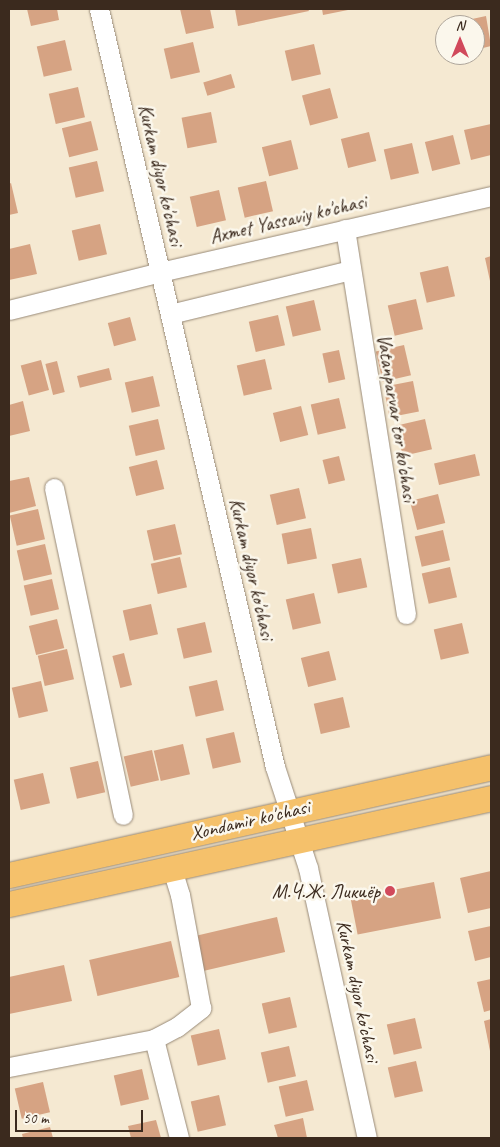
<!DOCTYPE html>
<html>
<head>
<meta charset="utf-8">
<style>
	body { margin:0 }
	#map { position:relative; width:500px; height:1147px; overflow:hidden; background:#f5e9d2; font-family:Caveat,sans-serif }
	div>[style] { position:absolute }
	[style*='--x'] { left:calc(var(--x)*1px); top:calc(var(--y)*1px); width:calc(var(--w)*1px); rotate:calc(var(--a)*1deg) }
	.building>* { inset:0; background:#d6a383; transform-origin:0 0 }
	.roads { filter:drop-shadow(0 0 1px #988a78) drop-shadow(0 0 1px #988a78) }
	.minor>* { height:19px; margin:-9.5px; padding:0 9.5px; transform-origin:9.5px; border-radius:9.5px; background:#fff }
	.major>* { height:25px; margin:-12.5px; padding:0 12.5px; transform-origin:12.5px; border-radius:12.5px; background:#f5c16b }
	.dots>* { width:14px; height:14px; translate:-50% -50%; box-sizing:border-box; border:2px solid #fbf7ec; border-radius:50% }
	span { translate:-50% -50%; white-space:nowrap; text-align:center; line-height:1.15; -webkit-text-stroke:5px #fbf7ec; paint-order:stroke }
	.street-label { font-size:20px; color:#3b2a1e }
	.poi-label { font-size:20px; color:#3b2a1e }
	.right { translate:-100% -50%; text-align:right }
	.frame { position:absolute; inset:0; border:10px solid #3b2a1e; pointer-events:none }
	.north { position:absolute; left:435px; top:15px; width:50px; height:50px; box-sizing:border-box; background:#fbf7ec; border:1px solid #aea59a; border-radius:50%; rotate:0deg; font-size:14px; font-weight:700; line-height:20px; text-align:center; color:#3b2a1e }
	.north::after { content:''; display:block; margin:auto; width:18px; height:22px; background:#d1495b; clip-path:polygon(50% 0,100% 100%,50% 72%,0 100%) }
	.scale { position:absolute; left:15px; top:1110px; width:128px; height:22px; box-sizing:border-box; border:2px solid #3b2a1e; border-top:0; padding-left:6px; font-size:15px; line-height:18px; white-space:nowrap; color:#3b2a1e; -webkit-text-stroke:4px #fbf7ec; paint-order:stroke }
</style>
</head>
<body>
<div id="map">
	<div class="building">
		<div style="clip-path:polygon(27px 9px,57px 9px,59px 20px,31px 26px)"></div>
		<div style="clip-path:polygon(180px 9px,210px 9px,214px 28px,186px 34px)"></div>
		<div style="clip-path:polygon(235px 9px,308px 9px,309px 11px,238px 26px)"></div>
		<div style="clip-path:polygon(322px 9px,347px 9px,348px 10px,323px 15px)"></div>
		<div style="clip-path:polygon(486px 16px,491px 46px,475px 50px,475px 25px,458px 25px,458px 22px)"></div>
		<div style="left:65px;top:40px;width:31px;height:29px;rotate:77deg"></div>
		<div style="left:193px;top:42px;width:31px;height:30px;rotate:77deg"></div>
		<div style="left:314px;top:44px;width:31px;height:30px;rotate:77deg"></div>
		<div style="left:231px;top:74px;width:14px;height:29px;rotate:73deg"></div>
		<div style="left:78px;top:87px;width:31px;height:30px;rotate:77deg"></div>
		<div style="left:330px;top:88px;width:31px;height:29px;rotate:75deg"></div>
		<div style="left:211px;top:112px;width:31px;height:30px;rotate:79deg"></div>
		<div style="left:91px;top:121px;width:30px;height:30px;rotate:76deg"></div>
		<div style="clip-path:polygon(491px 124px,491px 155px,471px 160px,464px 130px)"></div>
		<div style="left:369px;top:132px;width:30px;height:29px;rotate:76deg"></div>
		<div style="left:453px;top:135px;width:30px;height:29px;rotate:76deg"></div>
		<div style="left:291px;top:140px;width:30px;height:30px;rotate:76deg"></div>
		<div style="left:412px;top:143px;width:31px;height:29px;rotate:77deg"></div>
		<div style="left:97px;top:161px;width:31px;height:29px;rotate:77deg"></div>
		<div style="left:266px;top:181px;width:31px;height:29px;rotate:77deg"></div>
		<div style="clip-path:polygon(11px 183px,18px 213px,9px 215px,9px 184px)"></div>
		<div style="left:219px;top:190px;width:31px;height:30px;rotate:77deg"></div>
		<div style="left:100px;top:224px;width:31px;height:29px;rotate:77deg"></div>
		<div style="clip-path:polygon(30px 244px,37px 274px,9px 280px,9px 249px)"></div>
		<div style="clip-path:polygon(491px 256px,491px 281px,490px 281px,485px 258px)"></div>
		<div style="left:448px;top:266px;width:31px;height:29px;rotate:77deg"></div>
		<div style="left:416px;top:299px;width:31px;height:29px;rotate:77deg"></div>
		<div style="left:314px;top:300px;width:31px;height:29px;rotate:77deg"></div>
		<div style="left:278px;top:315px;width:31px;height:30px;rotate:77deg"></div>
		<div style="left:130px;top:317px;width:24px;height:23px;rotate:75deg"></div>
		<div style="left:404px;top:345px;width:31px;height:29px;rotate:77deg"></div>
		<div style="left:339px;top:350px;width:30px;height:17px;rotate:78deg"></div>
		<div style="left:265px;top:359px;width:31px;height:29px;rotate:77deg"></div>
		<div style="left:41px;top:360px;width:31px;height:21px;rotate:75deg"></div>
		<div style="left:57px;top:361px;width:32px;height:12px;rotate:76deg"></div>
		<div style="left:109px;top:368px;width:12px;height:33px;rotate:76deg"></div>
		<div style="left:153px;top:376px;width:31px;height:29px;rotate:77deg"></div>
		<div style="left:413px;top:381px;width:31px;height:30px;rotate:79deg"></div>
		<div style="left:339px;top:398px;width:31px;height:29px;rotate:77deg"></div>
		<div style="clip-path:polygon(23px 401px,30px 431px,9px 436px,9px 405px)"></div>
		<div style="left:301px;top:406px;width:30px;height:29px;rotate:76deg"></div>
		<div style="left:158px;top:419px;width:31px;height:30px;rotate:77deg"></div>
		<div style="left:425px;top:419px;width:31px;height:30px;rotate:77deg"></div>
		<div style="left:475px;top:454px;width:22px;height:42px;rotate:77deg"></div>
		<div style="left:339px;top:456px;width:25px;height:17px;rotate:76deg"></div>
		<div style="left:157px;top:460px;width:30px;height:29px;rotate:76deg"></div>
		<div style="clip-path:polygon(29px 477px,36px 506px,9px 513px,9px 481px)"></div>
		<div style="left:299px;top:488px;width:31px;height:30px;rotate:77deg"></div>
		<div style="left:438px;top:494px;width:30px;height:29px;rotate:76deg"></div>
		<div style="left:38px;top:509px;width:31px;height:29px;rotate:77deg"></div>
		<div style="left:175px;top:524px;width:31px;height:29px;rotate:77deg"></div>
		<div style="left:311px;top:528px;width:31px;height:30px;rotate:79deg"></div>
		<div style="left:443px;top:530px;width:31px;height:29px;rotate:77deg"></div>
		<div style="left:45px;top:544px;width:31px;height:29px;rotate:77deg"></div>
		<div style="left:180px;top:557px;width:31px;height:30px;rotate:77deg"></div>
		<div style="left:361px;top:558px;width:30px;height:30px;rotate:78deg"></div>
		<div style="left:450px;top:567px;width:31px;height:29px;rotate:77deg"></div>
		<div style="left:52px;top:579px;width:31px;height:29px;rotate:77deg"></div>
		<div style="left:314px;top:593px;width:31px;height:29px;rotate:77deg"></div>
		<div style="left:151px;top:604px;width:31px;height:29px;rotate:77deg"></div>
		<div style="left:57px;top:619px;width:30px;height:29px;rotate:76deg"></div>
		<div style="left:205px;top:622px;width:31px;height:29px;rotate:77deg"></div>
		<div style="left:462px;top:623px;width:31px;height:29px;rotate:77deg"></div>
		<div style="left:67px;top:649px;width:31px;height:30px;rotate:77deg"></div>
		<div style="left:329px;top:651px;width:30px;height:29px;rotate:76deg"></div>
		<div style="left:124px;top:653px;width:33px;height:12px;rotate:76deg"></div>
		<div style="left:217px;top:680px;width:31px;height:29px;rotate:77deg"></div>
		<div style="left:41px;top:681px;width:31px;height:30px;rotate:77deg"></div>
		<div style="left:343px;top:697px;width:31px;height:30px;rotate:77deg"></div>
		<div style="left:234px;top:732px;width:31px;height:29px;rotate:77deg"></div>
		<div style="left:183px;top:744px;width:31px;height:30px;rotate:77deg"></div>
		<div style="left:152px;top:750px;width:31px;height:29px;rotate:77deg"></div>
		<div style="left:98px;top:761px;width:32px;height:29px;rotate:77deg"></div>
		<div style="left:43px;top:773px;width:31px;height:30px;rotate:77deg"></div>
		<div style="clip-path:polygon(491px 871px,491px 908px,468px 913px,460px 878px)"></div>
		<div style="left:434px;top:882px;width:37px;height:85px;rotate:79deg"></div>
		<div style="left:277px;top:917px;width:36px;height:84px;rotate:77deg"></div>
		<div style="clip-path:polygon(491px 926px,491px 957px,475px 961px,468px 931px)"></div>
		<div style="left:171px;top:941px;width:37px;height:84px;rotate:77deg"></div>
		<div style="clip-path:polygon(64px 965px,72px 1001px,9px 1014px,9px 977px)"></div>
		<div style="clip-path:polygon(491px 979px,491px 1010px,484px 1012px,477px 982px)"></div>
		<div style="left:290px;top:997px;width:31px;height:29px;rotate:77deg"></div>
		<div style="left:415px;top:1018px;width:31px;height:29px;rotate:77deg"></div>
		<div style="clip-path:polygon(491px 1019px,491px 1051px,490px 1051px,484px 1021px)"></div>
		<div style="left:219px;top:1029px;width:31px;height:29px;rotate:77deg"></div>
		<div style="left:289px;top:1046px;width:31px;height:29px;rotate:77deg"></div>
		<div style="left:416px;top:1061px;width:31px;height:29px;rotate:77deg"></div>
		<div style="left:142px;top:1069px;width:31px;height:29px;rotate:77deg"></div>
		<div style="left:307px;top:1080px;width:31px;height:29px;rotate:77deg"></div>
		<div style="left:43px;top:1082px;width:31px;height:29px;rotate:77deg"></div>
		<div style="left:219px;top:1095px;width:31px;height:29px;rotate:77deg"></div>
		<div style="clip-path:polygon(303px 1118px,307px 1138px,278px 1138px,274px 1125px)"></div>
		<div style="clip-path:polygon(156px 1120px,161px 1138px,131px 1138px,128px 1126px)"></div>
		<div style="clip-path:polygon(50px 1127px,53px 1138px,23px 1138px,22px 1134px)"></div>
	</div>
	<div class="roads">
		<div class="minor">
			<div style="--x:99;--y:9;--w:778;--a:76.93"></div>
			<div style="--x:275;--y:767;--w:106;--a:71.9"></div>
			<div style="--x:308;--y:868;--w:276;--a:77.7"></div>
			<div style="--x:345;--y:229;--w:390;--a:81"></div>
			<div style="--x:9;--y:310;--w:156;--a:-14.1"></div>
			<div style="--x:160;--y:272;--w:340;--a:-12.9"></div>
			<div style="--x:170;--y:314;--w:186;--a:-13.7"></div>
			<div style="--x:54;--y:488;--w:334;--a:78.1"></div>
			<div style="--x:154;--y:1039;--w:102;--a:75.8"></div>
			<div style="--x:9;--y:1067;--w:148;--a:-10.9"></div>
			<div style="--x:154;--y:1039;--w:26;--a:-28"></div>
			<div style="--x:177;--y:1027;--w:31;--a:-38"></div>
			<div style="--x:201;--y:1008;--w:115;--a:-100.5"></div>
			<div style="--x:180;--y:895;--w:28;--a:-107"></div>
		</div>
		<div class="major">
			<div style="--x:9;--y:875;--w:494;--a:-12.6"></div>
			<div style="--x:9;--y:904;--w:494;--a:-12.4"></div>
		</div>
	</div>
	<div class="dots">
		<div style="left:390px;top:891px;background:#d1495b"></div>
	</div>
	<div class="street-label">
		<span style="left:161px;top:175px;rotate:77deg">Kurkam diyor ko'chasi</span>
		<span style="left:288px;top:219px;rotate:-13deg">Axmet Yassaviy ko'chasi</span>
		<span style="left:397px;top:418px;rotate:81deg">Vatanparvar tor ko'chasi</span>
		<span style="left:252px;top:569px;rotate:77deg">Kurkam diyor ko'chasi</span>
		<span style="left:250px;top:820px;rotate:-13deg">Xondamir ko'chasi</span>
		<span style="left:358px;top:991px;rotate:78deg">Kurkam diyor ko'chasi</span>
	</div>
	<div class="poi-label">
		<span class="right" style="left:380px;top:891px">М.Ч.Ж. Ликиёр</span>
	</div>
	<div class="frame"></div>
	<div class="north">N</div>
	<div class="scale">50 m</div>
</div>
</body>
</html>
